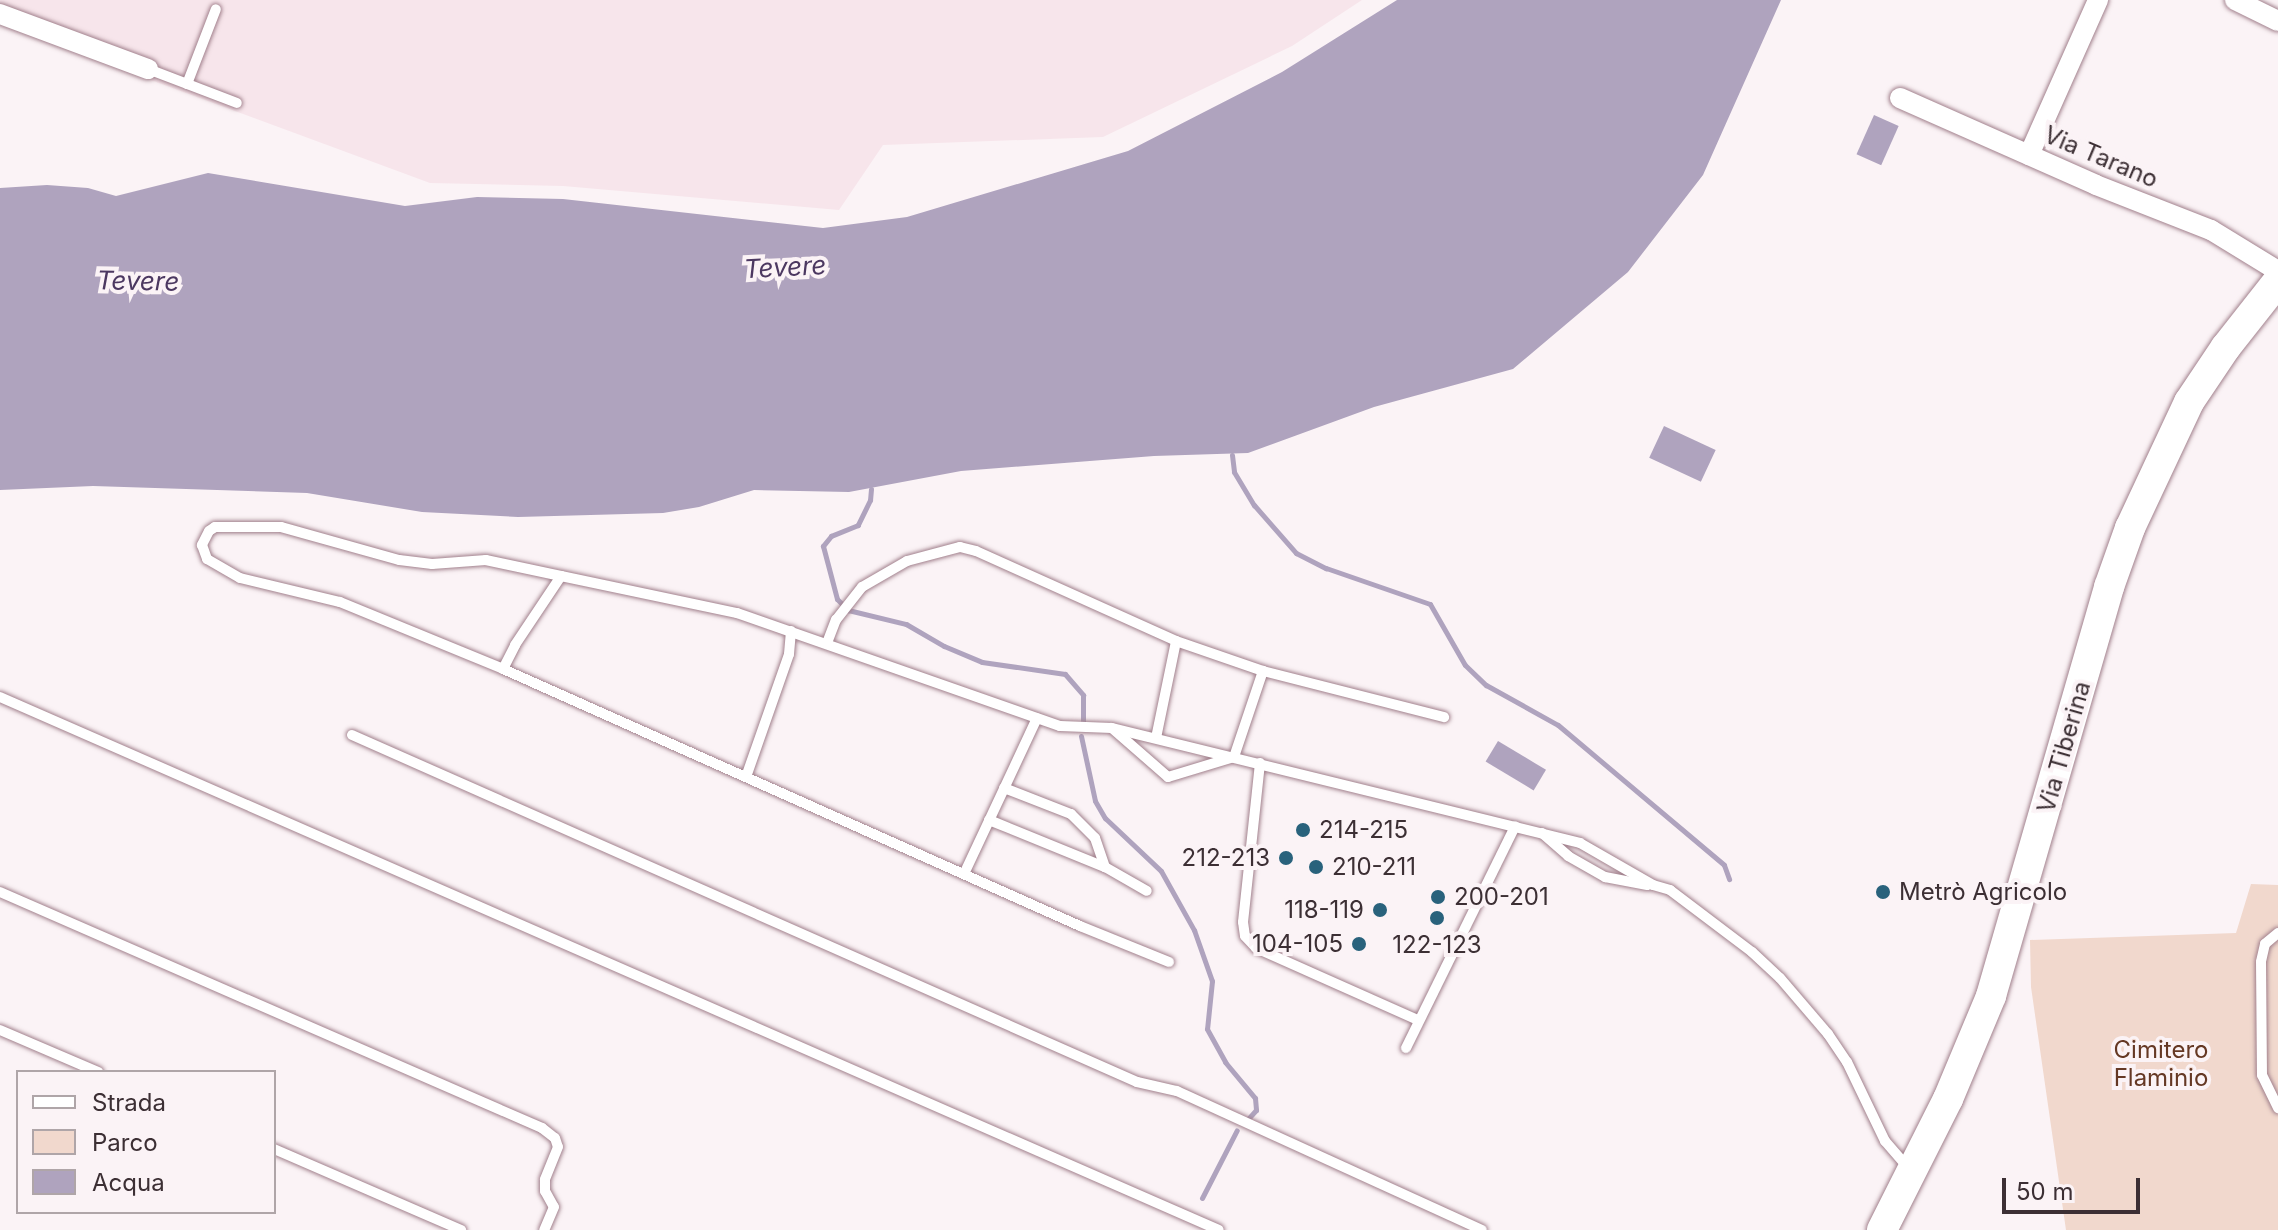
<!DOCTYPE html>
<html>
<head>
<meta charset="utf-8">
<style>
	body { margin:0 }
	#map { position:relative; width:2278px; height:1230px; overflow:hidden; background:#fbf3f6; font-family:Inter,sans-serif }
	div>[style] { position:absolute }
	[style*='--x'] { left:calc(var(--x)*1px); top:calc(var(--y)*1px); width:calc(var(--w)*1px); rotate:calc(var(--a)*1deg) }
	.built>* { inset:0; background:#f7e5eb }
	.green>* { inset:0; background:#f1d8cd }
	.water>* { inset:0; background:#afa3be; transform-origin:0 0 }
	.stream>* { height:5px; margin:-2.5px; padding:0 2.5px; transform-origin:2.5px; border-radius:2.5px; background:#afa3be }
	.roads { filter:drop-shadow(0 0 2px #a1808c) drop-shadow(0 0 2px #a1808c) }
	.lane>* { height:10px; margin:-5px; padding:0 5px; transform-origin:5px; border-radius:5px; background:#fff }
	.street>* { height:20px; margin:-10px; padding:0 10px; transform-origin:10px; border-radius:10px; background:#fff }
	.secondary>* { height:30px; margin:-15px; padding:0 15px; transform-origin:15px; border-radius:15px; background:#fff }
	.dots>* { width:22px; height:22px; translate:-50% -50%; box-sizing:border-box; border:4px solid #fbf3f6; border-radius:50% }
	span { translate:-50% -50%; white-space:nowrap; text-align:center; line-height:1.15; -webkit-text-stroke:8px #fbf3f6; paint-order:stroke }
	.street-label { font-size:24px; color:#3c2f34 }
	.poi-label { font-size:24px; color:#3c2f34 }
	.left { translate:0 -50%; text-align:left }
	.right { translate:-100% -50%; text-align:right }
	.park-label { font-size:24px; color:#653824 }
	.water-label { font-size:26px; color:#4c3861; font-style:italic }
	.legend { position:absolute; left:16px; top:1070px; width:260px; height:144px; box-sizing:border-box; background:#fbf3f6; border:2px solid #afa5a8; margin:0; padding:10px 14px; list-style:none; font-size:24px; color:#3c2f34 }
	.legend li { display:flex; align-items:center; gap:16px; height:40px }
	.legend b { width:40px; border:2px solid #afa5a8 }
	.scale { position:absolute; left:2002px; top:1178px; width:138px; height:36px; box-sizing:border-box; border:4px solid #3c2f34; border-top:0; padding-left:10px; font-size:24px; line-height:28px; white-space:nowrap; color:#3c2f34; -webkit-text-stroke:6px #fbf3f6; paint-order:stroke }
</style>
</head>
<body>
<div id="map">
	<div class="built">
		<div style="clip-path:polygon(0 0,1362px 0,1292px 46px,1103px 137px,883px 145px,839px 210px,563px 186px,430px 183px,140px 76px,0 5px)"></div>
	</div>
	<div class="green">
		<div style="clip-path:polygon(2251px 884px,2278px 885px,2278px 1230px,2066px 1230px,2031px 987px,2030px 940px,2236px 933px)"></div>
	</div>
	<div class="water">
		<div style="clip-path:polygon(1397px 0,1781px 0,1703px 175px,1628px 272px,1513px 369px,1374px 407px,1248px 453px,1154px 456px,961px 471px,849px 492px,754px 490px,699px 507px,663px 513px,518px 517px,422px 512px,307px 493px,93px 486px,0 490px,0 188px,47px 185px,88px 188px,116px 196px,208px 173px,405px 206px,477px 197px,563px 199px,823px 228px,907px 217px,1128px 151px,1282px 72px)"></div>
		<div style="left:1874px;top:115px;width:27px;height:43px;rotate:24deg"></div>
		<div style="left:1664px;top:426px;width:57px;height:35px;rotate:25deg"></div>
		<div style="left:1498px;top:741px;width:56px;height:24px;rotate:31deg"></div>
	</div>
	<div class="stream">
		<div style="--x:1232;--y:455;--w:17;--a:83"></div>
		<div style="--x:1234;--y:472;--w:39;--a:59"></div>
		<div style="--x:1254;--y:505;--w:64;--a:48.8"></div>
		<div style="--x:1296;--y:553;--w:34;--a:27"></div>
		<div style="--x:1326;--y:568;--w:110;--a:19.1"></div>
		<div style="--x:1430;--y:604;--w:70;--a:60.2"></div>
		<div style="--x:1465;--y:665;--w:29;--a:44"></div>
		<div style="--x:1486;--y:685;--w:82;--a:29.1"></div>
		<div style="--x:1558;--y:725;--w:217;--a:40.1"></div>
		<div style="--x:1724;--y:865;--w:15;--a:70"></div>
		<div style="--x:871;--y:489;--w:11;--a:95"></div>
		<div style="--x:870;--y:500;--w:28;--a:116"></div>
		<div style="--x:858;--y:525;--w:29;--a:158"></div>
		<div style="--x:831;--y:536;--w:13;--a:129"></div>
		<div style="--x:823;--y:546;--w:55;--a:75.2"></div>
		<div style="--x:837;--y:599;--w:16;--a:45"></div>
		<div style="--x:848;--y:610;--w:60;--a:13.6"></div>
		<div style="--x:906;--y:624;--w:44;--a:30.1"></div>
		<div style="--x:944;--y:646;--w:41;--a:22.8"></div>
		<div style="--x:982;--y:662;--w:84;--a:8.2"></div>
		<div style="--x:1065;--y:674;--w:28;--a:49"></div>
		<div style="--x:1083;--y:695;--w:27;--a:90"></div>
		<div style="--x:1081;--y:736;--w:66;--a:77.8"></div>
		<div style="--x:1095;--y:801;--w:20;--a:60"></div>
		<div style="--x:1105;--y:818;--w:77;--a:43.4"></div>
		<div style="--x:1161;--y:871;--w:68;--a:60.8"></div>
		<div style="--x:1194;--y:930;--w:54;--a:70.6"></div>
		<div style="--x:1212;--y:981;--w:48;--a:95.9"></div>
		<div style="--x:1207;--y:1029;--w:38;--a:61"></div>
		<div style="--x:1225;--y:1062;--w:47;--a:50.2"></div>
		<div style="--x:1255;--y:1098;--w:12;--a:85"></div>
		<div style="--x:1256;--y:1110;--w:13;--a:132"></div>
		<div style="--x:1202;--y:1198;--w:76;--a:-62.8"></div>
	</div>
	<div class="roads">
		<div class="lane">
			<div style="--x:148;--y:69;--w:95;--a:20.9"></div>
			<div style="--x:187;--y:84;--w:80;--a:-68.9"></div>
			<div style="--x:561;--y:576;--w:77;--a:-168"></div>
			<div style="--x:486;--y:560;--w:54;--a:175.8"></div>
			<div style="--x:432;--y:564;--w:33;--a:-173"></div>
			<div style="--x:399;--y:560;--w:123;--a:-164.4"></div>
			<div style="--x:281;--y:527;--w:66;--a:180"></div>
			<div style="--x:215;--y:527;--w:7;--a:146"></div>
			<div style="--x:209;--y:531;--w:16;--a:117"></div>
			<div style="--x:202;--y:545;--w:15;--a:70"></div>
			<div style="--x:207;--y:559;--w:38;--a:30"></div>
			<div style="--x:240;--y:578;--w:103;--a:13.5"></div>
			<div style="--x:340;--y:602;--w:176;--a:22.3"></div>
			<div style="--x:503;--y:669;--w:632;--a:24.01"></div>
			<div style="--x:1080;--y:926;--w:96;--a:22"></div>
			<div style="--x:827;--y:643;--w:25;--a:-69"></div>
			<div style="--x:836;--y:620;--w:42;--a:-51.8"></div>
			<div style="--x:862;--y:587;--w:52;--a:-30"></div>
			<div style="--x:907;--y:561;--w:55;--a:-14.8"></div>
			<div style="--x:960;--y:547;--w:16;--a:14"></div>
			<div style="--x:976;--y:551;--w:219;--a:24.2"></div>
			<div style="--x:1176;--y:641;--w:92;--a:19"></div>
			<div style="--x:1263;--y:671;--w:187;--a:14.3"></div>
			<div style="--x:503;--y:669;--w:27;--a:-63"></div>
			<div style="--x:515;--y:645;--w:83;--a:-56.3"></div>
			<div style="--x:561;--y:576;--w:180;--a:11.9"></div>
			<div style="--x:737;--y:613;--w:342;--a:19.3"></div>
			<div style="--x:1060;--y:726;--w:52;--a:2.2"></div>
			<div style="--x:1112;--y:728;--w:482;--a:13.8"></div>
			<div style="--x:1580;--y:843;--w:84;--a:29.9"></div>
			<div style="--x:1653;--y:885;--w:18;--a:16"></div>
			<div style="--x:1670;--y:890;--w:103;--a:37.1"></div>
			<div style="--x:1752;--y:952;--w:38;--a:43"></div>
			<div style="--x:1780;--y:978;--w:74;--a:49.4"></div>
			<div style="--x:1828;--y:1034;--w:34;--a:56"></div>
			<div style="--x:1847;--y:1062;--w:88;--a:64.3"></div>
			<div style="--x:1885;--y:1141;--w:35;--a:49"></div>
			<div style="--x:0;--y:697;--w:1330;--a:23.62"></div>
			<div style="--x:1113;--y:729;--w:73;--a:41.1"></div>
			<div style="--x:1168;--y:777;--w:69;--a:-16.9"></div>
			<div style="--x:1234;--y:757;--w:91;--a:-71.4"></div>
			<div style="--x:352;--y:735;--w:858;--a:23.85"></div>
			<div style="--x:1137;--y:1082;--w:41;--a:12.7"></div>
			<div style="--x:1177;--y:1091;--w:335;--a:24.5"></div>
			<div style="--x:1156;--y:738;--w:99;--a:-78.3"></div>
			<div style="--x:1260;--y:763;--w:160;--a:96.1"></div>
			<div style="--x:1243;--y:922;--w:14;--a:82"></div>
			<div style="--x:1245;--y:936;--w:16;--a:47"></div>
			<div style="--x:1256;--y:948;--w:177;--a:24"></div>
			<div style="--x:746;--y:777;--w:130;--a:-70.7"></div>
			<div style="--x:789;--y:654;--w:23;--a:-85"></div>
			<div style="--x:1004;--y:788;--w:72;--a:21.2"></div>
			<div style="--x:1071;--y:814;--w:34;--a:45"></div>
			<div style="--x:1095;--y:838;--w:31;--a:71"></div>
			<div style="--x:1105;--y:867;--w:48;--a:29.7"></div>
			<div style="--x:989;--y:820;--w:125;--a:22.1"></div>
			<div style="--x:1542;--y:833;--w:35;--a:41"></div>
			<div style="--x:1568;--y:856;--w:43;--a:29.6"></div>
			<div style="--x:1605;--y:877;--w:43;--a:10.8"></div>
			<div style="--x:964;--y:874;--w:172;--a:-64.9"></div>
			<div style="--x:0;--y:892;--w:591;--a:23.53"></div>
			<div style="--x:542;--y:1128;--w:16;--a:38"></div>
			<div style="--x:555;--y:1138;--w:9;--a:72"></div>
			<div style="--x:558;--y:1147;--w:35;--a:112"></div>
			<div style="--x:545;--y:1180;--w:11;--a:90"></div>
			<div style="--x:545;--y:1191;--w:18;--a:61"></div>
			<div style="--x:554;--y:1207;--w:25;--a:113"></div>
			<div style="--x:2278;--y:933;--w:17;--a:140"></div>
			<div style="--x:2265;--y:944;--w:18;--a:103"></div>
			<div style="--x:2261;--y:962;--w:113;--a:89.5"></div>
			<div style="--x:2262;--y:1075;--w:37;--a:64"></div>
			<div style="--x:0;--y:1030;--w:107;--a:23.2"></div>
			<div style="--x:1406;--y:1048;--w:247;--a:-63.8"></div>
			<div style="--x:274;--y:1149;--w:204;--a:23.4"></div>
		</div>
		<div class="street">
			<div style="--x:2235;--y:0;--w:48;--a:26"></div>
			<div style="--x:0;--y:14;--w:158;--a:20.4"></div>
			<div style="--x:1900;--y:98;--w:214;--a:23.9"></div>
			<div style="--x:2096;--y:185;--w:123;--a:21.4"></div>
			<div style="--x:2211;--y:230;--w:79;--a:31.5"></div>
			<div style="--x:2029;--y:155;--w:170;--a:-66"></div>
		</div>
		<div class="secondary">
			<div style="--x:1882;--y:1230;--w:147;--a:-63.3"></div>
			<div style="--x:1948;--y:1099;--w:112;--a:-67.3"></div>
			<div style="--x:1991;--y:996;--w:426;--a:-73.9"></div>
			<div style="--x:2109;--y:587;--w:63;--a:-70.4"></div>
			<div style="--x:2130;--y:528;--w:139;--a:-64.9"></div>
			<div style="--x:2189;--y:402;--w:66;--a:-56.1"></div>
			<div style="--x:2226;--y:347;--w:84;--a:-51.8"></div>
		</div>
	</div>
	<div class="dots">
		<div style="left:1303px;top:830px;background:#29627c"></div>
		<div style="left:1286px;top:858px;background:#29627c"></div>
		<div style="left:1316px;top:867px;background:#29627c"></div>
		<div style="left:1883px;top:892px;background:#29627c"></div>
		<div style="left:1438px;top:897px;background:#29627c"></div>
		<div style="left:1380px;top:910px;background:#29627c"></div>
		<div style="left:1437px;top:918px;background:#29627c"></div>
		<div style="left:1359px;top:944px;background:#29627c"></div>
	</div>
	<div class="street-label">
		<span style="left:2101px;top:157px;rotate:23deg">Via Tarano</span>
		<span style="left:2064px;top:747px;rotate:-74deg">Via Tiberina</span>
	</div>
	<div class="poi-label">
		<span class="left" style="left:1319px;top:830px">214-215</span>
		<span class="right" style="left:1270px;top:858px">212-213</span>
		<span class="left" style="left:1332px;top:867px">210-211</span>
		<span class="left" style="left:1899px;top:892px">Metrò Agricolo</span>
		<span class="left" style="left:1454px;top:897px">200-201</span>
		<span class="right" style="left:1364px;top:910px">118-119</span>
		<span class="right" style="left:1343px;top:944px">104-105</span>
		<span style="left:1437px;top:945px">122-123</span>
	</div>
	<div class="park-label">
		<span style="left:2161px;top:1064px">Cimitero<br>Flaminio</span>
	</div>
	<div class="water-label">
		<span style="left:785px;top:267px;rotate:-3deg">Tevere</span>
		<span style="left:138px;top:281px;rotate:1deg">Tevere</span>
	</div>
	<ul class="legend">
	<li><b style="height:10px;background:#fff"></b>Strada</li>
	<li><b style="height:22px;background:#f1d8cd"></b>Parco</li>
	<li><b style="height:22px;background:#afa3be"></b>Acqua</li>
	</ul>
	<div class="scale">50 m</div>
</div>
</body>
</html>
